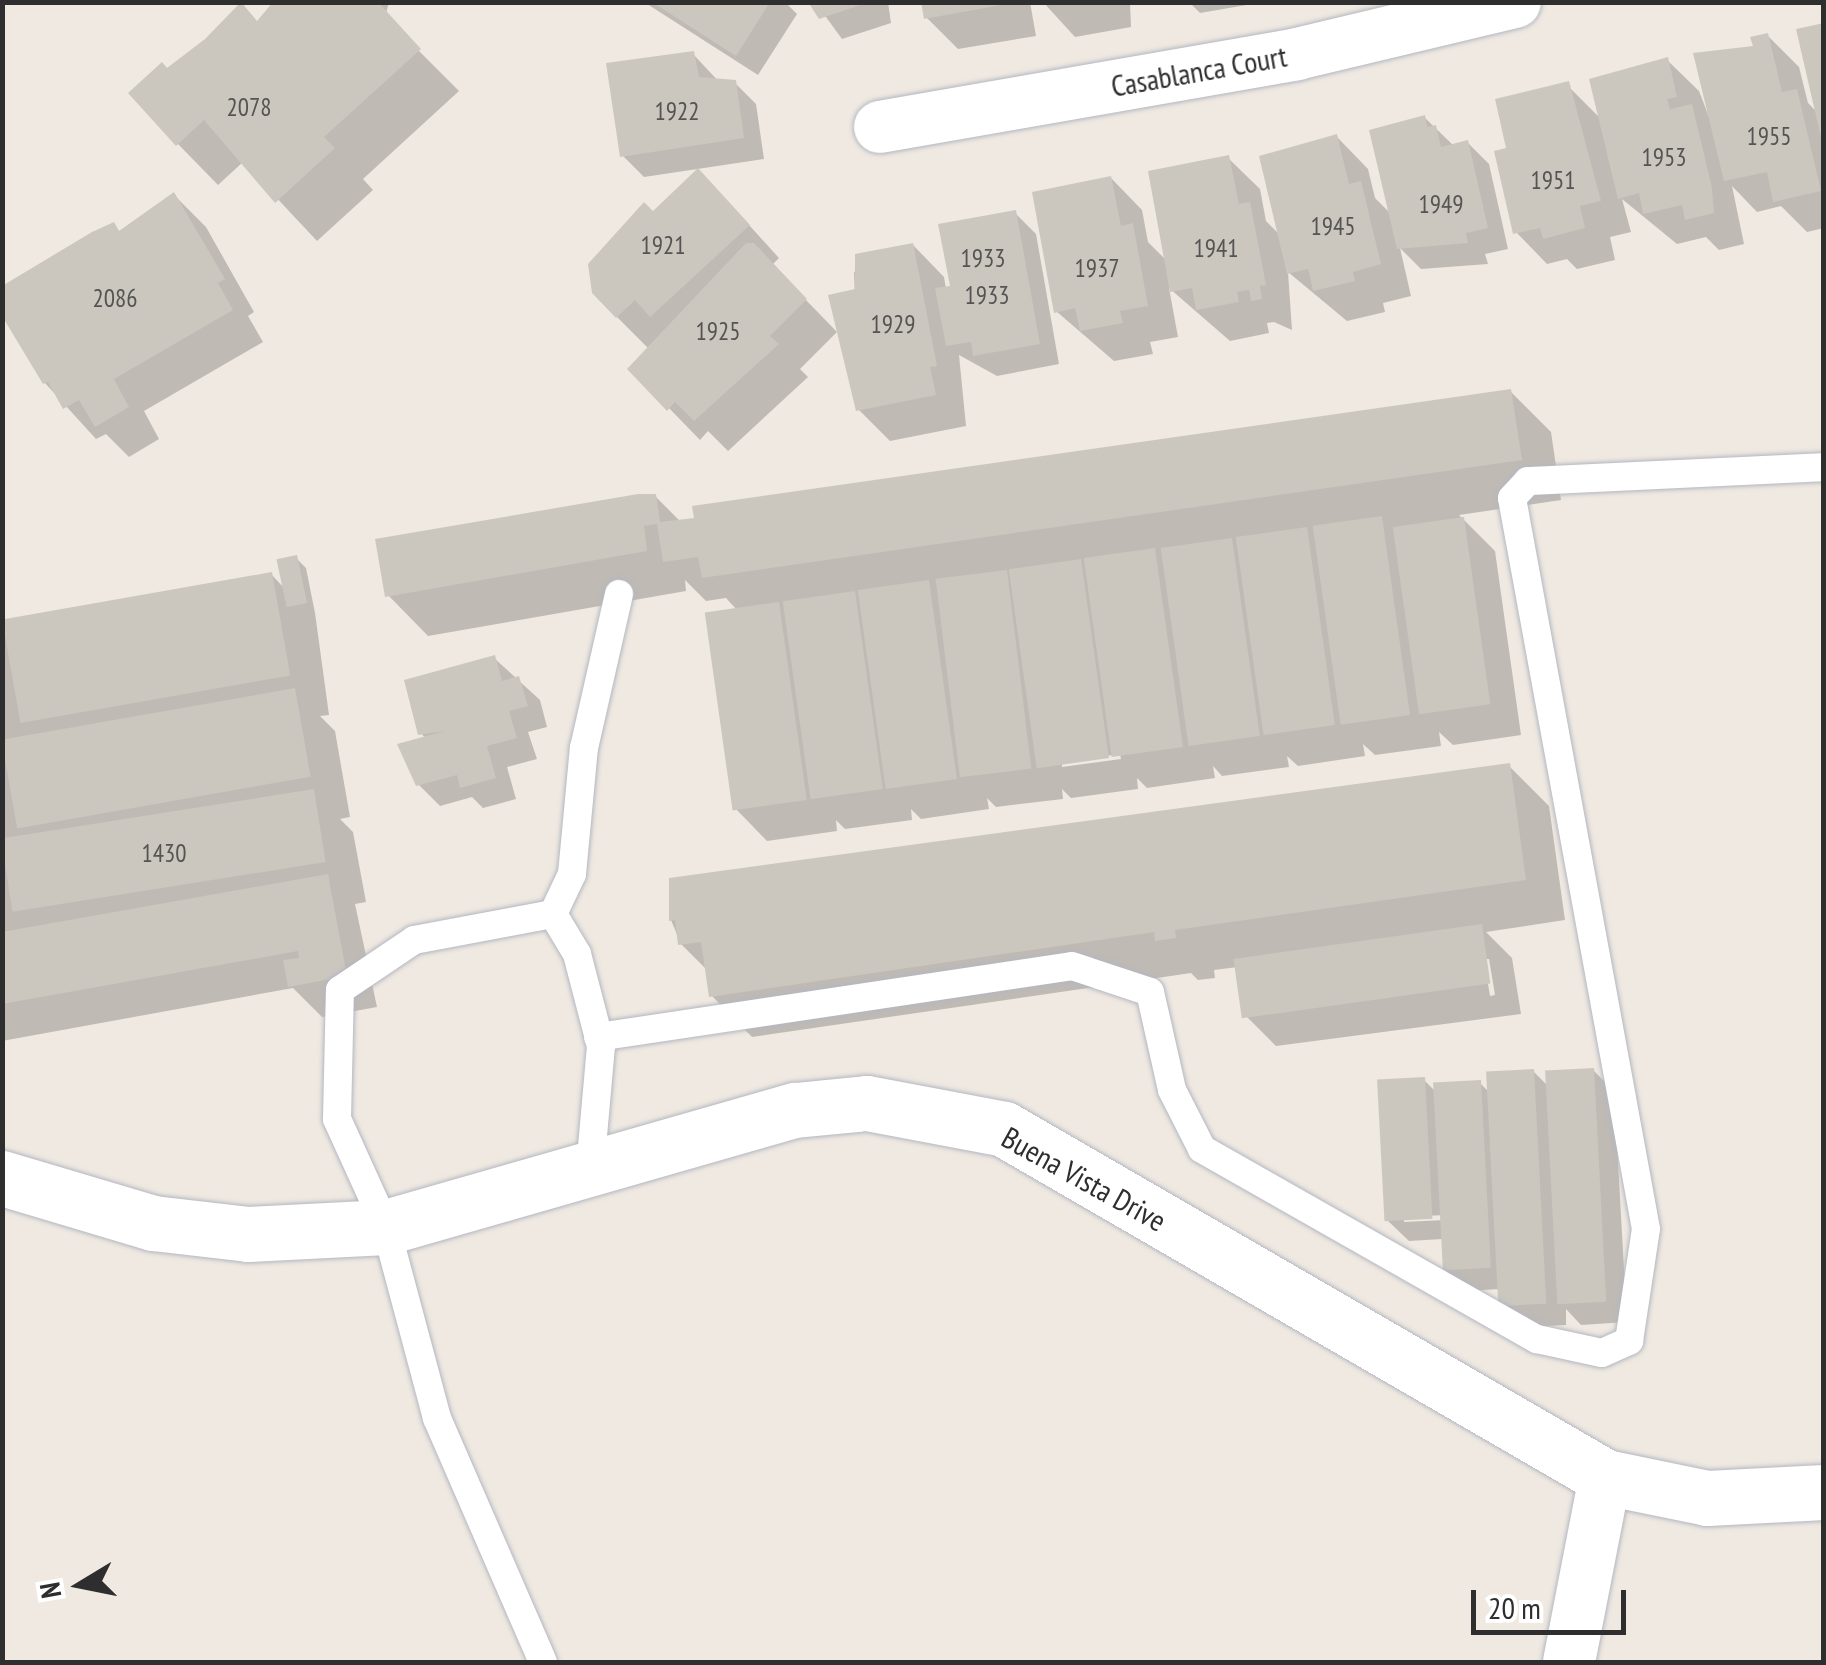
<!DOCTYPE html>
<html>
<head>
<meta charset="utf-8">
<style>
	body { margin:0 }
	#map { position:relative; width:1826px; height:1665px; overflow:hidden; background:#efe9e1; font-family:"PT Sans Narrow",sans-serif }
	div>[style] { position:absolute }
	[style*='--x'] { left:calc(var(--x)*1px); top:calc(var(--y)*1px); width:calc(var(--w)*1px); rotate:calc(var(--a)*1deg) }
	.shadow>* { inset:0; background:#0003 }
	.building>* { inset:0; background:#cbc7bf; transform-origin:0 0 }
	.roads { filter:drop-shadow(0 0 2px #b4b7c1) drop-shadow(0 0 2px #b4b7c1) }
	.service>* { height:28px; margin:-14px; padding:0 14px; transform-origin:14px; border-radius:14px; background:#fff }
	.minor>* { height:52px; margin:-26px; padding:0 26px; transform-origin:26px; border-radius:26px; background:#fff }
	.tertiary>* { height:55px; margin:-27.5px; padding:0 27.5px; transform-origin:27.5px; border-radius:27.5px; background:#fff }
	span { translate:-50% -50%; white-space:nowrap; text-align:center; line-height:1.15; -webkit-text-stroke:8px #fff; paint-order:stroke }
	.number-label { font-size:25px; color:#555452 }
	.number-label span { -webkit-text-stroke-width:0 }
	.street-label { font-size:30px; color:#2e2e2e }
	.frame { position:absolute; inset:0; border:5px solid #2e2e2e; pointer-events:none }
	.north { position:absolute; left:30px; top:1535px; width:100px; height:100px; -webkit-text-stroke:8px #fff; paint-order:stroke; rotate:260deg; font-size:28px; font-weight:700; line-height:40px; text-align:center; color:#2e2e2e }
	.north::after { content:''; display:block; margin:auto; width:35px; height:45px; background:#2e2e2e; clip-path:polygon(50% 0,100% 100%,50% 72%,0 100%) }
	.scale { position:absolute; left:1471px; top:1590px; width:155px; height:45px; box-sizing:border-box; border:5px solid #2e2e2e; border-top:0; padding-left:12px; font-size:30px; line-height:35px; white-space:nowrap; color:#2e2e2e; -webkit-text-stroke:8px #fff; paint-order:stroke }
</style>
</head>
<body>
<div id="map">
	<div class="shadow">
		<div style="clip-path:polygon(277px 2px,389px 2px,385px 17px,459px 91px,363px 179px,373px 190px,317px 241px,243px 162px,218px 185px,178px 144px,167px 71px,258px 23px)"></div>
		<div style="clip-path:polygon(644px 2px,785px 2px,797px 14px,758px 75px)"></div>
		<div style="clip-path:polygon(815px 2px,888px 2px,891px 23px,842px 39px)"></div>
		<div style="clip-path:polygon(924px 2px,1030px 2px,1036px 36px,958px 49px,927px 18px)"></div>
		<div style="clip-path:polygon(1043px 2px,1130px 2px,1131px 27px,1075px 37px)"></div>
		<div style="clip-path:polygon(1189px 2px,1264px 2px,1200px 13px)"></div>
		<div style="clip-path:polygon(1824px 24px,1824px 228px,1807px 232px,1781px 206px,1757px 212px,1732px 186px,1744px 244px,1719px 250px,1706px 237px,1677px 244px,1622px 199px,1631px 232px,1610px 237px,1615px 260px,1577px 269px,1567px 259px,1547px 264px,1516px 232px,1509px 150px,1569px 87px,1602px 120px,1667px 60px,1699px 91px,1714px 130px,1768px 36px,1799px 67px,1808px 103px,1818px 113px)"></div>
		<div style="clip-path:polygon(693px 54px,722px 85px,735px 83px,756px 104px,764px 159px,644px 177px,622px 155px)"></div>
		<div style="clip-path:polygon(1424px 117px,1454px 146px,1468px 143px,1489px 164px,1508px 249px,1485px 254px,1488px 264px,1421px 269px,1400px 248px,1411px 296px,1383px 303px,1385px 312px,1347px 321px,1288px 272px,1292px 330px,1274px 322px,1267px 323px,1269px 333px,1230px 341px,1169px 288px,1178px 337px,1150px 342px,1153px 354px,1114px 361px,1056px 311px,1111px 178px,1142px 210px,1148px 242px,1167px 261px,1228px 158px,1260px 189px,1266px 221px,1280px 235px,1337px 137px,1368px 169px,1375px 198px,1393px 216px)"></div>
		<div style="clip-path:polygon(174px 195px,206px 227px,254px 312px,248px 316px,263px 342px,144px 411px,159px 439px,129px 457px,106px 434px,96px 439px,45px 383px,113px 225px,121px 233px)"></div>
		<div style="clip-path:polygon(729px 203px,779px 258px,772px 265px,837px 332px,800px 369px,808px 377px,728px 451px,708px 431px,700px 440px,631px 369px,650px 350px,617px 317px,653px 214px)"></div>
		<div style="clip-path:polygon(1015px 213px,1036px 234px,1059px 364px,997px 376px,959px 355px,966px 426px,890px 441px,859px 410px,854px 272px,913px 245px,944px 277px,946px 289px,953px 288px)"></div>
		<div style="clip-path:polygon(evenodd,1510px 391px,1551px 432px,1561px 500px,1459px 515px,1495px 551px,1521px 735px,1453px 745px,1439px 732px,1441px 746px,1375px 755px,1363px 744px,1365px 756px,1298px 766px,1287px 756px,1289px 767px,1222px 776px,1213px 766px,1215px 778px,1147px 788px,1137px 778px,1138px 789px,1071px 798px,1062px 789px,1063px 799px,996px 807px,987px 798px,989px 809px,921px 819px,911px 809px,912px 820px,845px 829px,836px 820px,837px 831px,767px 841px,736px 809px,737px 610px,726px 598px,706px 601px,685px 580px,686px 591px,428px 636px,388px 595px,655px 496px,681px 522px,1510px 391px,1120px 754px,1121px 759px,1062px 767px,1062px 762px,1120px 754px)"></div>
		<div style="clip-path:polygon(296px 558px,306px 568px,315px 613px,329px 715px,320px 716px,335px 731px,350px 817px,340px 819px,353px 832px,366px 902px,355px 904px,377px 1007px,322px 1017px,293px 988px,2px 1041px,2px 622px,271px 574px,284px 588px)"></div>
		<div style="clip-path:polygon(494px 658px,540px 700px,547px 727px,528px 732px,537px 759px,507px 767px,516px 799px,483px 808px,472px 797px,440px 806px,418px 784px,426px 739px,421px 733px)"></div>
		<div style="clip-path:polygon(evenodd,1509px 766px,1549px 806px,1565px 920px,1486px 932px,1512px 958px,1521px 1014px,1276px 1046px,1245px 1015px,1238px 967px,1214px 970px,1215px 978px,1198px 980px,1191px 973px,752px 1037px,712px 996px,708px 971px,681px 944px,671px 920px,1509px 766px,1484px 959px,1489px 959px,1495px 995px,1490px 996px,1484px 959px)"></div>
		<div style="clip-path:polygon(evenodd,1593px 1070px,1614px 1091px,1627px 1322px,1581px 1325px,1566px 1309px,1566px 1325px,1523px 1327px,1501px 1306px,1500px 1289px,1466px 1291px,1445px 1270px,1443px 1239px,1409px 1241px,1387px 1220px,1424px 1080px,1436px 1092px,1480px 1083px,1490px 1093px,1533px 1071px,1548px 1086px,1593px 1070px,1445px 1215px,1445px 1220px,1404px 1222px,1404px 1217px,1445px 1215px)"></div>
	</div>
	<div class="building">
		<div style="clip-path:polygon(241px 2px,257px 21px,273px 2px,378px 2px,421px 49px,324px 137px,335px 148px,275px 203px,204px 120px,176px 146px,128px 93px,162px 62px,167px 68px,205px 39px)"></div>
		<div style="clip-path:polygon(652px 2px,770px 2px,736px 56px)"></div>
		<div style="clip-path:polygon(808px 2px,866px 2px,866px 3px,819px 19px)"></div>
		<div style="clip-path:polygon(921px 2px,1007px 2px,1007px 4px,924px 19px)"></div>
		<div style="clip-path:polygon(1824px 23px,1824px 142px,1822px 142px,1796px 29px)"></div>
		<div style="clip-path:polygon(1768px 33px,1782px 92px,1797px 89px,1821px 191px,1773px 202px,1767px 172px,1724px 181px,1693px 53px,1753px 46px,1750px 37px)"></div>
		<div style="clip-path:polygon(694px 51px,699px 77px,736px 80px,744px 138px,620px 157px,606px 63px)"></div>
		<div style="clip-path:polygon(1668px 57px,1677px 97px,1667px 99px,1670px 109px,1692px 104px,1712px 188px,1714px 213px,1685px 220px,1682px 205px,1643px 214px,1639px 193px,1618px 199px,1589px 79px)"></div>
		<div style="clip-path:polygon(1569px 81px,1601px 201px,1580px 206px,1585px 228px,1543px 239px,1540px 228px,1513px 234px,1494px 151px,1506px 148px,1495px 99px)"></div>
		<div style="clip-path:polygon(1425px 115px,1427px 127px,1436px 125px,1441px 147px,1468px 140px,1488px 228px,1466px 233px,1468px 243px,1397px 249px,1369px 130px)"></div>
		<div style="clip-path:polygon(1337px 134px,1349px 184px,1361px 181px,1381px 264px,1353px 272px,1355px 281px,1313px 291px,1308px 269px,1287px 274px,1259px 156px)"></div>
		<div style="clip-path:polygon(1229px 155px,1239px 204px,1250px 202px,1266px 285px,1260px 286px,1262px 299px,1251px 301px,1249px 290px,1237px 292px,1239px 302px,1196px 310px,1192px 288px,1170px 292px,1148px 171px)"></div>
		<div style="clip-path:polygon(698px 168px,750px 225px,650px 317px,635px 300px,616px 318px,592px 293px,588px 264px,644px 202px,653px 211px)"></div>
		<div style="clip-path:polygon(1111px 176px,1121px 226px,1133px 223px,1148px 306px,1120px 311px,1123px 323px,1080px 331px,1075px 308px,1054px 313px,1032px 192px)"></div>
		<div style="clip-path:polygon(174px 192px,225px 279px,218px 283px,233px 310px,114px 379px,129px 407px,95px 427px,79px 400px,63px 409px,48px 382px,43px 384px,2px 316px,2px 286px,92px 232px,114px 222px,119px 231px)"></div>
		<div style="clip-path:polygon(1016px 210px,1040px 344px,973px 356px,971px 342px,946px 346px,935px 288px,950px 286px,938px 224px)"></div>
		<div style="clip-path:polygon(746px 243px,754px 243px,807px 299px,770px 336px,779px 344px,694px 421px,675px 402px,667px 411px,627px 369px)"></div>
		<div style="clip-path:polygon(913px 243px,937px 366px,930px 367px,936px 395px,856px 411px,828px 295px,855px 289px,855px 254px)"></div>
		<div style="clip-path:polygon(1511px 389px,1522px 460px,702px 578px,698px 557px,663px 562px,657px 524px,644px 526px,647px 551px,385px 597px,375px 539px,638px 494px,656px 494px,660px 522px,694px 518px,692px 506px)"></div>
		<div style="left:1382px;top:516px;width:201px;height:70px;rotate:82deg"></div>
		<div style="left:1464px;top:517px;width:189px;height:72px;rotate:82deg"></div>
		<div style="left:1307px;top:527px;width:200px;height:72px;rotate:82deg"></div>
		<div style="left:1232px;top:538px;width:200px;height:72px;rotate:82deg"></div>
		<div style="left:1155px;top:548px;width:201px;height:72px;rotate:82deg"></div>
		<div style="left:297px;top:555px;width:49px;height:21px;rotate:78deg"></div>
		<div style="left:1081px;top:559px;width:201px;height:73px;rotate:82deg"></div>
		<div style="left:1007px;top:570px;width:200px;height:72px;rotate:83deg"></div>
		<div style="left:272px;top:572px;width:105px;height:274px;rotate:80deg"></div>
		<div style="left:929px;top:580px;width:201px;height:72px;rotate:82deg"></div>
		<div style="left:855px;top:591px;width:200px;height:73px;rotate:82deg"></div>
		<div style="left:779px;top:602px;width:200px;height:75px;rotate:82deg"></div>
		<div style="clip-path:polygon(495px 655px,502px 681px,519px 676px,528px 706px,509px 711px,517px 738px,487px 746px,496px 778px,460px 788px,457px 775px,416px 786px,397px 744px,445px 731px,418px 735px,404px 680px)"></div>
		<div style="left:295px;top:688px;width:90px;height:298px;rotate:80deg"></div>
		<div style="clip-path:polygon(1510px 763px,1526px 880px,1175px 930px,1176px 938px,1155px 941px,1154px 932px,709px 997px,701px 942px,678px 945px,675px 920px,669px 921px,669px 878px)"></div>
		<div style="left:314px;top:789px;width:74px;height:317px;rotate:81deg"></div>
		<div style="clip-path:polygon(328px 874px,347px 976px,288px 987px,283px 960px,299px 958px,298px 951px,2px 1004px,2px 932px)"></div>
		<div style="left:1482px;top:924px;width:60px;height:251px;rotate:82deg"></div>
		<div style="left:1594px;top:1068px;width:234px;height:49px;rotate:87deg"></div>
		<div style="left:1534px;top:1069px;width:235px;height:48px;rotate:87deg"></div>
		<div style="left:1425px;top:1077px;width:142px;height:48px;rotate:87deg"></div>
		<div style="left:1481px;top:1080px;width:188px;height:48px;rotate:87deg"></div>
	</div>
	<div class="roads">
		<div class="service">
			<div style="--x:553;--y:914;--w:44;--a:-64.6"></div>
			<div style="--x:572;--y:874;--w:127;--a:-84.6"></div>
			<div style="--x:584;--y:748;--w:158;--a:-77.2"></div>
			<div style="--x:598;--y:1037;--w:479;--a:-8.5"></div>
			<div style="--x:1072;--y:966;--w:82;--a:18.4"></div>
			<div style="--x:1150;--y:992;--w:100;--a:77.3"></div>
			<div style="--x:1172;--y:1090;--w:66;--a:63"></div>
			<div style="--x:1202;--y:1149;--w:385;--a:29.6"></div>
			<div style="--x:1537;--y:1339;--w:66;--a:12.2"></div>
			<div style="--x:1602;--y:1353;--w:30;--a:-24"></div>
			<div style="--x:1629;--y:1341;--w:113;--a:-81.4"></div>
			<div style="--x:1646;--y:1229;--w:743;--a:-100.39"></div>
			<div style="--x:1512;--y:498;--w:23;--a:-47"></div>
			<div style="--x:1528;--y:481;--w:296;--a:-2.7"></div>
			<div style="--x:543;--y:1662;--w:266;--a:-113.5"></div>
			<div style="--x:437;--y:1418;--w:198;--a:-105"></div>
			<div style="--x:386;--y:1227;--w:119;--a:-114.4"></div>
			<div style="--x:337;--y:1119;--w:129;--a:-88.7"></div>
			<div style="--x:340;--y:990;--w:89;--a:-34"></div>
			<div style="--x:414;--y:940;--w:141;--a:-10.6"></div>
			<div style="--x:553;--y:914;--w:47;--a:59"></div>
			<div style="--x:577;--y:954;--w:95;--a:75.4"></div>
			<div style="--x:601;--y:1046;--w:123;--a:95.1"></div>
		</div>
		<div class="minor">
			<div style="--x:880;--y:127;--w:423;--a:-9.9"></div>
			<div style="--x:1297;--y:54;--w:224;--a:-13.4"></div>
			<div style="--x:1569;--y:1662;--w:188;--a:-79"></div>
		</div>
		<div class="tertiary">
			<div style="--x:2;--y:1178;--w:158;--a:16.6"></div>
			<div style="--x:153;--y:1223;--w:96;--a:6.6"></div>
			<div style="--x:248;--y:1234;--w:138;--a:-2.9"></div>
			<div style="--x:386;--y:1227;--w:425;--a:-16"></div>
			<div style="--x:795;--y:1110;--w:72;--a:-5.6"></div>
			<div style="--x:867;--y:1103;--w:139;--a:10.7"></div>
			<div style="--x:1004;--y:1129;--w:694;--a:30.07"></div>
			<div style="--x:1605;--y:1477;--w:104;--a:11.6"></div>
			<div style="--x:1707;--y:1498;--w:117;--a:-2.9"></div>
		</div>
	</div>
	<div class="number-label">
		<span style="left:249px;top:107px">2078</span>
		<span style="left:677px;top:111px">1922</span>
		<span style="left:1769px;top:136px">1955</span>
		<span style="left:1664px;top:157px">1953</span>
		<span style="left:1553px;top:180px">1951</span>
		<span style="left:1441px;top:204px">1949</span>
		<span style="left:1333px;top:226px">1945</span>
		<span style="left:663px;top:245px">1921</span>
		<span style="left:1216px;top:248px">1941</span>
		<span style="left:983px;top:258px">1933</span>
		<span style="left:1097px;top:268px">1937</span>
		<span style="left:987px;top:295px">1933</span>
		<span style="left:115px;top:298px">2086</span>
		<span style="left:893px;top:324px">1929</span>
		<span style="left:718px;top:331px">1925</span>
		<span style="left:164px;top:853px">1430</span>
	</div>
	<div class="street-label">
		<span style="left:1199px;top:71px;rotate:-10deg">Casablanca Court</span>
		<span style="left:1084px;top:1179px;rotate:29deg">Buena Vista Drive</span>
	</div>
	<div class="frame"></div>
	<div class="north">N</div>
	<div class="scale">20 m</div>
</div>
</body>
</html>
